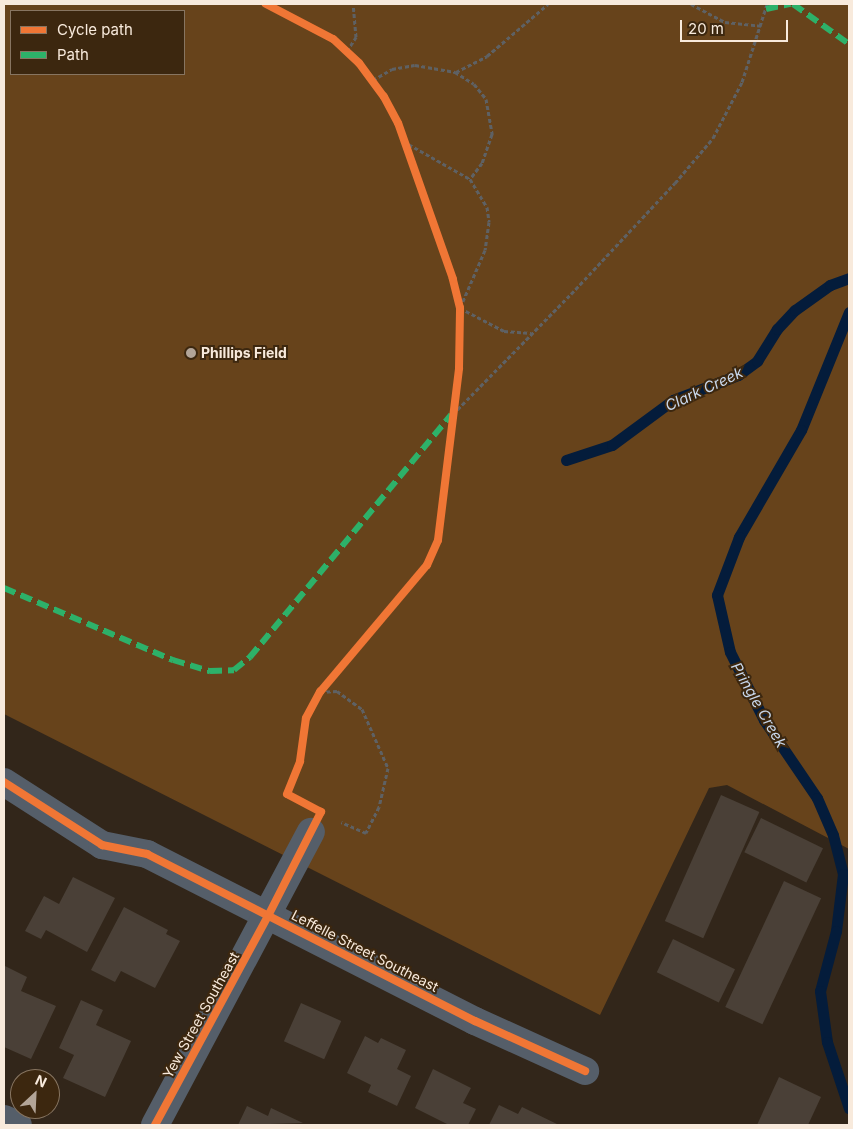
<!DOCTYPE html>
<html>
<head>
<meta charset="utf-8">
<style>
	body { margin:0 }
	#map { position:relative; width:853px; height:1129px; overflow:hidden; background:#32261a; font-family:Inter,sans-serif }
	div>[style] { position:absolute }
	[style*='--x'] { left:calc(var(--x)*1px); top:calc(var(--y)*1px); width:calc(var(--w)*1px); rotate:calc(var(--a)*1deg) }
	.green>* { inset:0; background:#67431b }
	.stream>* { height:11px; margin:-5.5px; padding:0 5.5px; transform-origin:5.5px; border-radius:5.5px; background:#041c3b }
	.building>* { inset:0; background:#4a4037; transform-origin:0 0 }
	.path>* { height:3px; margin-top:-1.5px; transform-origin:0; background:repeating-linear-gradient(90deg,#5e6164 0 4px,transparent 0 6.5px) }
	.minor>* { height:28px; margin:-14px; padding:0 14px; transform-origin:14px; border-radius:14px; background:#555e69 }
	.quiet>* { height:6px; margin-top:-3px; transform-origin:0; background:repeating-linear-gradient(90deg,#2db169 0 12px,transparent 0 18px) }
	.cycleway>* { height:8px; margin:-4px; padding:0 4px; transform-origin:4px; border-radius:4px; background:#f07635 }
	.dots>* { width:14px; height:14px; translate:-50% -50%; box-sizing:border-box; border:2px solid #3c270f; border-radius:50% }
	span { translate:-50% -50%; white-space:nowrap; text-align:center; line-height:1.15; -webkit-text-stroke:4px #3c270f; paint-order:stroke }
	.poi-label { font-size:14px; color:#f8eadc; font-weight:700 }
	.left { translate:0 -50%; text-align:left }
	.street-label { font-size:14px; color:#f8eadc }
	.water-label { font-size:15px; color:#c9d8ec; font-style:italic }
	.frame { position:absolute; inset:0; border:5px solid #f8eadc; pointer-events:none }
	.legend { position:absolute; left:10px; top:10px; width:175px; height:65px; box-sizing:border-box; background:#3c270f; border:1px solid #877561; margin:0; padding:6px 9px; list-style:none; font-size:15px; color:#f8eadc }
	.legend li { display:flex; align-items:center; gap:10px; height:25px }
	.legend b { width:25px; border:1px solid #877561 }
	.north { position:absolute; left:10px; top:1069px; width:50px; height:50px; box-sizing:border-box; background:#3c270f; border:1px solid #877561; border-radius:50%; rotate:25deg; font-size:14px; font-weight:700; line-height:20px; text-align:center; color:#f8eadc }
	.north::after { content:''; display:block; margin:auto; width:18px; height:22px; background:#b3a598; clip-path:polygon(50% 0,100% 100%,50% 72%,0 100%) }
	.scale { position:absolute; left:680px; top:20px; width:108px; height:22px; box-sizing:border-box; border:2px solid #f8eadc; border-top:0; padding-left:6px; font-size:15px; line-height:18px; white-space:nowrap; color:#f8eadc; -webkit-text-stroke:4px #3c270f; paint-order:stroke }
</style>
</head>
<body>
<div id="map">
	<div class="green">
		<div style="clip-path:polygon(evenodd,4px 4px,849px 4px,849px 849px,727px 785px,709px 788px,600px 1015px,4px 714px,4px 4px,11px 11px,184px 11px,184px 74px,11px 74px,11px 11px)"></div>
	</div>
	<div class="stream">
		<div style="--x:849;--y:312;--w:127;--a:112.1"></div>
		<div style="--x:801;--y:430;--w:124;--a:120.1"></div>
		<div style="--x:739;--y:537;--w:62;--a:110.8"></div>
		<div style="--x:717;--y:595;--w:58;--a:77.2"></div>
		<div style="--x:730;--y:652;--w:76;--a:63.4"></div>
		<div style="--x:764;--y:720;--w:94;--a:55.8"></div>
		<div style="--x:817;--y:798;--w:40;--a:66.6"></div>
		<div style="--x:833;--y:835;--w:40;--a:75.6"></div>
		<div style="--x:843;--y:874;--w:57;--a:97"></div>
		<div style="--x:836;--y:931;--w:62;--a:104.9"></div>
		<div style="--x:820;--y:991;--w:51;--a:82.2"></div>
		<div style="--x:827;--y:1042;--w:70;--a:71.6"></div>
		<div style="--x:566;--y:460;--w:48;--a:-18.1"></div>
		<div style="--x:612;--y:445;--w:76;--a:-36.4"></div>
		<div style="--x:673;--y:400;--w:70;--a:-21"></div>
		<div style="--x:738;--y:375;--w:24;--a:-36"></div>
		<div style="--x:757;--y:361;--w:38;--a:-58"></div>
		<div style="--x:777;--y:329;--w:26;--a:-47"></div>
		<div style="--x:795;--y:310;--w:43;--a:-35.5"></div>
		<div style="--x:830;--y:285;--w:20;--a:-20"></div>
	</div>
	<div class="building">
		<div style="left:721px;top:795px;width:42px;height:138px;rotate:24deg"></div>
		<div style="left:761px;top:818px;width:69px;height:38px;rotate:26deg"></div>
		<div style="clip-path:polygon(73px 877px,115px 898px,87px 952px,46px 930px,41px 939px,25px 931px,44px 896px,59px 904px)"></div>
		<div style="left:784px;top:881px;width:41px;height:139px;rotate:25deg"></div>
		<div style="clip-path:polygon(124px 907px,168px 930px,166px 934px,180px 941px,155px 988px,121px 971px,115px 982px,91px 970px)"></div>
		<div style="left:673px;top:939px;width:69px;height:37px;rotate:26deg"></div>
		<div style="clip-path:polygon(5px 966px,27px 977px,21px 991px,56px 1006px,31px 1059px,4px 1047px)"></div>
		<div style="clip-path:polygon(81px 1000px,103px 1010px,96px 1025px,131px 1041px,105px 1097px,63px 1078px,74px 1055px,59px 1048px)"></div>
		<div style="left:301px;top:1003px;width:44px;height:42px;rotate:24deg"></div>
		<div style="clip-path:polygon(365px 1036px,378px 1043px,381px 1038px,406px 1050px,397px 1069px,411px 1076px,397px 1106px,368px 1092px,371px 1085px,347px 1073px)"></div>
		<div style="clip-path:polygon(433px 1069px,471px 1088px,463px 1103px,476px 1109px,468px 1125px,449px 1125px,415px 1108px)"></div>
		<div style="clip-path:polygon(779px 1077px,821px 1097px,808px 1125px,757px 1125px)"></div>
		<div style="clip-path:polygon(499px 1105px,518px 1114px,522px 1107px,559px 1125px,489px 1125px)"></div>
		<div style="clip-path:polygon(247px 1106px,268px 1116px,271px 1108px,303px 1123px,238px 1125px)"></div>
	</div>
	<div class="path">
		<div style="--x:691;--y:4;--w:38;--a:28"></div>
		<div style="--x:725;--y:22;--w:37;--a:6"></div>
		<div style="--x:347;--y:51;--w:17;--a:-57"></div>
		<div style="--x:356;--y:37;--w:33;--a:-95"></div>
		<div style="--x:456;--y:72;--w:35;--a:-27"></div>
		<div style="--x:487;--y:56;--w:80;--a:-40.4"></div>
		<div style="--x:373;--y:80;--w:22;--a:-30"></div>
		<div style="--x:392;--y:69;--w:23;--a:-10"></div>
		<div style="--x:415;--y:65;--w:41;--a:9.9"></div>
		<div style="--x:455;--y:72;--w:22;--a:32"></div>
		<div style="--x:474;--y:84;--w:19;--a:51"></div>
		<div style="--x:486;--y:99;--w:36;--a:80"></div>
		<div style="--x:492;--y:134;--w:31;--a:109"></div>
		<div style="--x:482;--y:163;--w:20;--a:127"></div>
		<div style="--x:403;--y:141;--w:77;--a:29.6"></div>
		<div style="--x:470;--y:179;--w:33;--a:59"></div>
		<div style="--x:487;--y:207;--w:15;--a:82"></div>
		<div style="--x:489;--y:222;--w:28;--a:98"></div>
		<div style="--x:485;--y:250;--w:63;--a:113.3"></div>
		<div style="--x:460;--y:308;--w:50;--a:27.6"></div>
		<div style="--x:504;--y:331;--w:27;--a:4"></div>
		<div style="--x:453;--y:414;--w:168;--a:-45.5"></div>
		<div style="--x:571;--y:294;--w:152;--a:-46.9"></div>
		<div style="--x:675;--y:183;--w:59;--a:-49.8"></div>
		<div style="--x:713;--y:138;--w:63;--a:-62.6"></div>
		<div style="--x:742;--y:82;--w:82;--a:-72.2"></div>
		<div style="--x:320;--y:692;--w:17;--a:-3"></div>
		<div style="--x:337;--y:691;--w:31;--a:36"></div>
		<div style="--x:362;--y:709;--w:64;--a:66.2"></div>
		<div style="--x:388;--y:768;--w:40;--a:103"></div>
		<div style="--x:379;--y:807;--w:29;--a:117"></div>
		<div style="--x:366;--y:833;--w:27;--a:-156"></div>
	</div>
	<div class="minor">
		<div style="--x:4;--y:782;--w:117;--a:32.7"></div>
		<div style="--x:102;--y:845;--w:46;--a:11.3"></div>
		<div style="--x:147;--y:854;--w:368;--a:27"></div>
		<div style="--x:475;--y:1021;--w:121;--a:24.4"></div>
		<div style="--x:4;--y:1119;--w:15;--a:23"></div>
		<div style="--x:155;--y:1125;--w:332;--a:-62"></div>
	</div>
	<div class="quiet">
		<div style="--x:793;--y:4;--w:69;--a:35.5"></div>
		<div style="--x:766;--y:9;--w:25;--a:-12"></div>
		<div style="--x:4;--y:588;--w:184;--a:23.1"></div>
		<div style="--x:173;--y:660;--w:39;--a:17"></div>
		<div style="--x:210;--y:671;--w:24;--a:-2"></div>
		<div style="--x:234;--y:670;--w:21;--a:-39"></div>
		<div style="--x:250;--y:657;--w:315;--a:-50.3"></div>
	</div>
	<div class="cycleway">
		<div style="--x:4;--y:782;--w:117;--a:32.7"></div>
		<div style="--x:102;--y:845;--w:46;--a:11.3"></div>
		<div style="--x:147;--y:854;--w:368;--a:27"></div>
		<div style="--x:475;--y:1021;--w:121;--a:24.4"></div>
		<div style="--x:155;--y:1125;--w:238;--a:-61.6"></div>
		<div style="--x:268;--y:916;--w:117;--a:-63"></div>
		<div style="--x:321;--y:812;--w:38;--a:-152"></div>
		<div style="--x:287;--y:794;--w:35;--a:-68"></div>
		<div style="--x:300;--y:761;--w:43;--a:-82.1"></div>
		<div style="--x:306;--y:718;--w:30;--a:-62"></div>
		<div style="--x:320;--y:692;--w:166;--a:-49.9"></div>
		<div style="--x:427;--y:565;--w:27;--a:-66"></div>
		<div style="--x:438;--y:540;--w:173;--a:-83"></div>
		<div style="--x:459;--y:368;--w:60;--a:-89"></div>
		<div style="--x:460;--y:308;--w:30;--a:-104"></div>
		<div style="--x:453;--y:279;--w:165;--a:-109.4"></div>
		<div style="--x:398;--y:123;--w:30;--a:-118"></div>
		<div style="--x:384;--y:97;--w:42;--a:-126.3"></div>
		<div style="--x:359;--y:63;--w:35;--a:-137"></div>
		<div style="--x:333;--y:39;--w:76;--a:-152.4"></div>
	</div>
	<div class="dots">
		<div style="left:191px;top:353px;background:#b3a598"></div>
	</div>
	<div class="poi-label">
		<span class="left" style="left:201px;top:353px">Phillips Field</span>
	</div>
	<div class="street-label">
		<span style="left:365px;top:951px;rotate:27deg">Leffelle Street Southeast</span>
		<span style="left:201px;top:1015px;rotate:-61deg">Yew Street Southeast</span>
	</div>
	<div class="water-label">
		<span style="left:704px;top:389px;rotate:-25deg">Clark Creek</span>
		<span style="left:759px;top:705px;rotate:60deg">Pringle Creek</span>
	</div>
	<div class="frame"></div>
	<ul class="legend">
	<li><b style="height:6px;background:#f07635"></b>Cycle path</li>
	<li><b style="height:6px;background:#2db169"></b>Path</li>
	</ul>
	<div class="north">N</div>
	<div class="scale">20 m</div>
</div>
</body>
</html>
